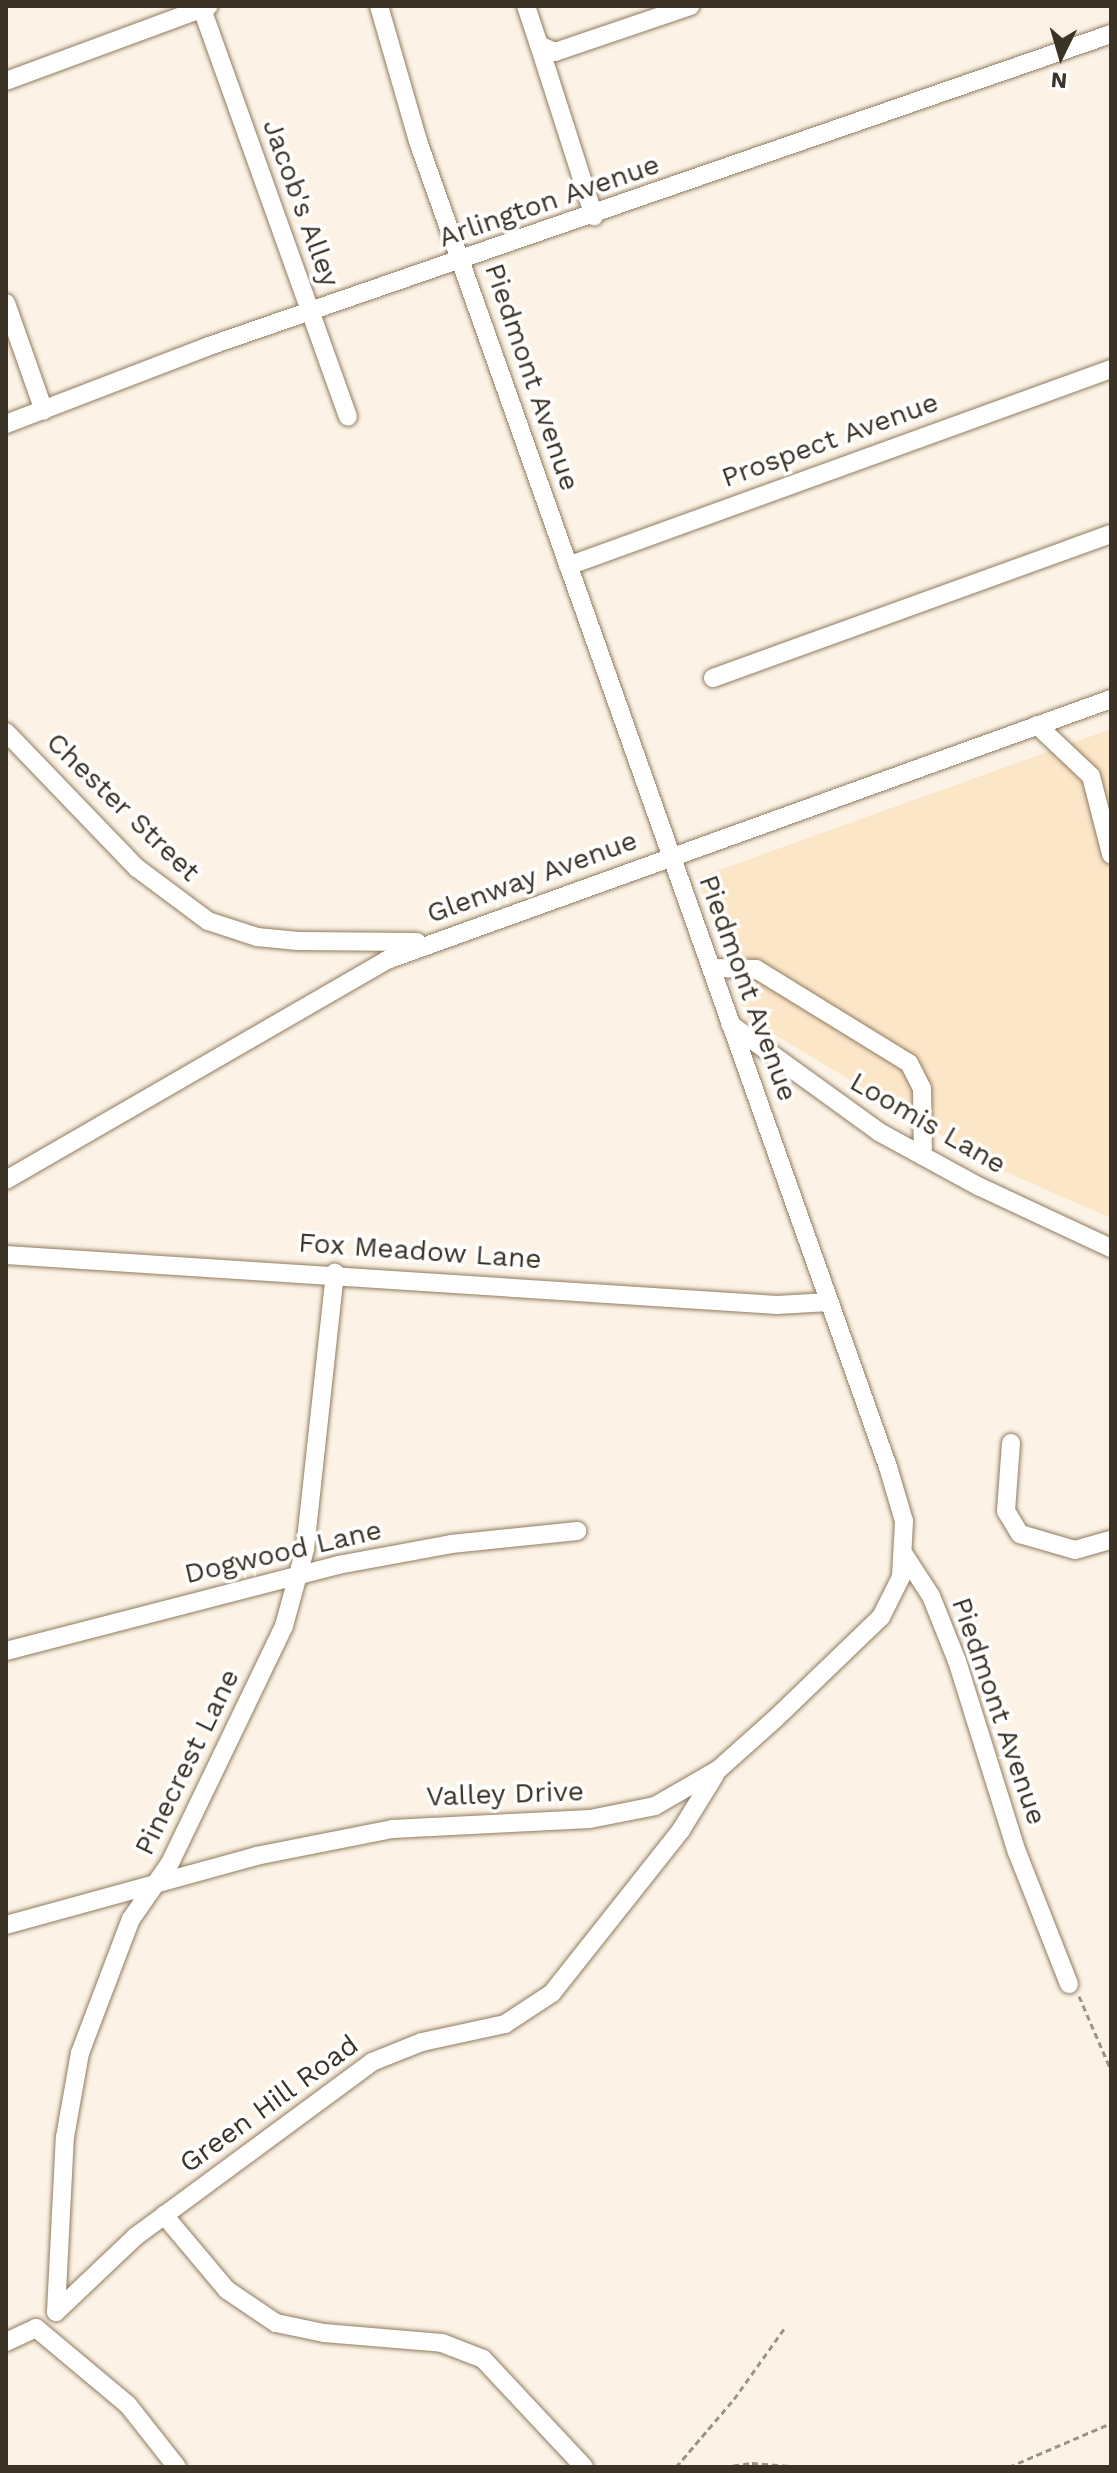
<!DOCTYPE html>
<html>
<head>
<meta charset="utf-8">
<style>
	body { margin:0 }
	#map { position:relative; width:1117px; height:2473px; overflow:hidden; background:#fcf3e6; font-family:"Work Sans",sans-serif }
	div>[style] { position:absolute }
	[style*='--x'] { left:calc(var(--x)*1px); top:calc(var(--y)*1px); width:calc(var(--w)*1px); rotate:calc(var(--a)*1deg) }
	.built>* { inset:0; background:#fce6c8 }
	.path>* { height:3px; margin-top:-1.5px; transform-origin:0; background:repeating-linear-gradient(90deg,#9c9387 0 6px,transparent 0 10px) }
	.roads { filter:drop-shadow(0 0 2px #907b5f) drop-shadow(0 0 2px #907b5f) }
	.minor>* { height:18px; margin:-9px; padding:0 9px; transform-origin:9px; border-radius:9px; background:#fff }
	span { translate:-50% -50%; white-space:nowrap; text-align:center; line-height:1.15; -webkit-text-stroke:7px #fff; paint-order:stroke }
	.street-label { font-size:28px; color:#3c3327 }
	.frame { position:absolute; inset:0; border:8px solid #3c3327; pointer-events:none }
	.north { position:absolute; left:1021px; top:16px; width:80px; height:80px; -webkit-text-stroke:6px #fff; paint-order:stroke; rotate:185deg; font-size:22px; font-weight:700; line-height:32px; text-align:center; color:#3c3327 }
	.north::after { content:''; display:block; margin:auto; width:28px; height:36px; background:#3c3327; clip-path:polygon(50% 0,100% 100%,50% 72%,0 100%) }
</style>
</head>
<body>
<div id="map">
	<div class="built">
		<div style="clip-path:polygon(1111px 729px,1111px 1218px,992px 1166px,746px 1017px,697px 878px)"></div>
	</div>
	<div class="path">
		<div style="--x:1079;--y:1996;--w:81;--a:66.6"></div>
		<div style="--x:676;--y:2467;--w:89;--a:-49.5"></div>
		<div style="--x:734;--y:2399;--w:86;--a:-54.5"></div>
		<div style="--x:723;--y:2467;--w:29;--a:-8"></div>
		<div style="--x:752;--y:2463;--w:50;--a:4.6"></div>
		<div style="--x:1009;--y:2467;--w:111;--a:-23.3"></div>
	</div>
	<div class="roads">
		<div class="minor">
			<div style="--x:526;--y:6;--w:41;--a:71.6"></div>
			<div style="--x:539;--y:45;--w:17;--a:24"></div>
			<div style="--x:555;--y:52;--w:143;--a:-18.8"></div>
			<div style="--x:202;--y:9;--w:433;--a:70.3"></div>
			<div style="--x:539;--y:45;--w:180;--a:72.2"></div>
			<div style="--x:6;--y:81;--w:216;--a:-20.3"></div>
			<div style="--x:6;--y:303;--w:114;--a:70.6"></div>
			<div style="--x:6;--y:424;--w:217;--a:-21"></div>
			<div style="--x:209;--y:346;--w:954;--a:-19.08"></div>
			<div style="--x:568;--y:566;--w:578;--a:-19.94"></div>
			<div style="--x:713;--y:678;--w:423;--a:-19.9"></div>
			<div style="--x:1037;--y:725;--w:74;--a:43.4"></div>
			<div style="--x:1091;--y:776;--w:81;--a:75.6"></div>
			<div style="--x:6;--y:732;--w:189;--a:46.1"></div>
			<div style="--x:137;--y:868;--w:89;--a:36.7"></div>
			<div style="--x:208;--y:921;--w:52;--a:18.1"></div>
			<div style="--x:257;--y:937;--w:41;--a:5.6"></div>
			<div style="--x:298;--y:941;--w:119;--a:0.5"></div>
			<div style="--x:711;--y:968;--w:45;--a:1.3"></div>
			<div style="--x:756;--y:969;--w:180;--a:31.6"></div>
			<div style="--x:909;--y:1063;--w:28;--a:63"></div>
			<div style="--x:922;--y:1088;--w:68;--a:89.2"></div>
			<div style="--x:730;--y:1024;--w:184;--a:35.9"></div>
			<div style="--x:879;--y:1132;--w:115;--a:28.6"></div>
			<div style="--x:980;--y:1187;--w:145;--a:25"></div>
			<div style="--x:6;--y:1180;--w:440;--a:-30"></div>
			<div style="--x:387;--y:960;--w:770;--a:-19.82"></div>
			<div style="--x:6;--y:1255;--w:773;--a:3.71"></div>
			<div style="--x:777;--y:1305;--w:52;--a:-3.3"></div>
			<div style="--x:1011;--y:1443;--w:68;--a:94.2"></div>
			<div style="--x:1006;--y:1511;--w:27;--a:59"></div>
			<div style="--x:1020;--y:1534;--w:57;--a:16.2"></div>
			<div style="--x:1075;--y:1550;--w:37;--a:-16"></div>
			<div style="--x:905;--y:1556;--w:48;--a:57"></div>
			<div style="--x:931;--y:1596;--w:70;--a:68.2"></div>
			<div style="--x:957;--y:1661;--w:200;--a:72.6"></div>
			<div style="--x:1017;--y:1852;--w:142;--a:68.5"></div>
			<div style="--x:6;--y:1651;--w:343;--a:-14.5"></div>
			<div style="--x:338;--y:1565;--w:115;--a:-10.5"></div>
			<div style="--x:451;--y:1544;--w:127;--a:-5.9"></div>
			<div style="--x:6;--y:1925;--w:259;--a:-15.4"></div>
			<div style="--x:256;--y:1856;--w:139;--a:-11.2"></div>
			<div style="--x:392;--y:1829;--w:198;--a:-2.9"></div>
			<div style="--x:590;--y:1819;--w:66;--a:-11.3"></div>
			<div style="--x:655;--y:1806;--w:74;--a:-30"></div>
			<div style="--x:719;--y:1769;--w:75;--a:-41.8"></div>
			<div style="--x:775;--y:1719;--w:147;--a:-43.9"></div>
			<div style="--x:881;--y:1617;--w:45;--a:-63.4"></div>
			<div style="--x:901;--y:1577;--w:56;--a:-86.9"></div>
			<div style="--x:904;--y:1521;--w:56;--a:-106.5"></div>
			<div style="--x:888;--y:1467;--w:1407;--a:-109.52"></div>
			<div style="--x:418;--y:141;--w:141;--a:-106.1"></div>
			<div style="--x:164;--y:2215;--w:98;--a:50"></div>
			<div style="--x:227;--y:2290;--w:59;--a:34"></div>
			<div style="--x:276;--y:2323;--w:49;--a:11.8"></div>
			<div style="--x:324;--y:2333;--w:118;--a:4.8"></div>
			<div style="--x:442;--y:2343;--w:44;--a:21.3"></div>
			<div style="--x:483;--y:2359;--w:148;--a:46.9"></div>
			<div style="--x:56;--y:2312;--w:175;--a:-87.1"></div>
			<div style="--x:65;--y:2137;--w:85;--a:-79.9"></div>
			<div style="--x:80;--y:2053;--w:143;--a:-69.2"></div>
			<div style="--x:131;--y:1919;--w:68;--a:-55.1"></div>
			<div style="--x:170;--y:1863;--w:263;--a:-64.3"></div>
			<div style="--x:284;--y:1626;--w:80;--a:-74.7"></div>
			<div style="--x:305;--y:1549;--w:278;--a:-83.8"></div>
			<div style="--x:56;--y:2312;--w:109;--a:-43.5"></div>
			<div style="--x:135;--y:2237;--w:295;--a:-36.4"></div>
			<div style="--x:372;--y:2062;--w:54;--a:-21.8"></div>
			<div style="--x:422;--y:2042;--w:85;--a:-12.2"></div>
			<div style="--x:505;--y:2024;--w:56;--a:-33.4"></div>
			<div style="--x:552;--y:1993;--w:208;--a:-51.6"></div>
			<div style="--x:681;--y:1830;--w:65;--a:-58.3"></div>
			<div style="--x:6;--y:2342;--w:33;--a:-25"></div>
			<div style="--x:36;--y:2328;--w:120;--a:39.9"></div>
			<div style="--x:128;--y:2405;--w:79;--a:51.7"></div>
		</div>
	</div>
	<div class="street-label">
		<span style="left:549px;top:201px;rotate:-19deg">Arlington Avenue</span>
		<span style="left:301px;top:203px;rotate:70deg">Jacob's Alley</span>
		<span style="left:532px;top:377px;rotate:71deg">Piedmont Avenue</span>
		<span style="left:830px;top:440px;rotate:-20deg">Prospect Avenue</span>
		<span style="left:123px;top:807px;rotate:44deg">Chester Street</span>
		<span style="left:532px;top:877px;rotate:-20deg">Glenway Avenue</span>
		<span style="left:748px;top:988px;rotate:70deg">Piedmont Avenue</span>
		<span style="left:928px;top:1123px;rotate:30deg">Loomis Lane</span>
		<span style="left:420px;top:1251px;rotate:4deg">Fox Meadow Lane</span>
		<span style="left:283px;top:1552px;rotate:-13deg">Dogwood Lane</span>
		<span style="left:999px;top:1711px;rotate:71deg">Piedmont Avenue</span>
		<span style="left:187px;top:1762px;rotate:-64deg">Pinecrest Lane</span>
		<span style="left:505px;top:1794px;rotate:-2deg">Valley Drive</span>
		<span style="left:269px;top:2104px;rotate:-36deg">Green Hill Road</span>
	</div>
	<div class="frame"></div>
	<div class="north">N</div>
</div>
</body>
</html>
